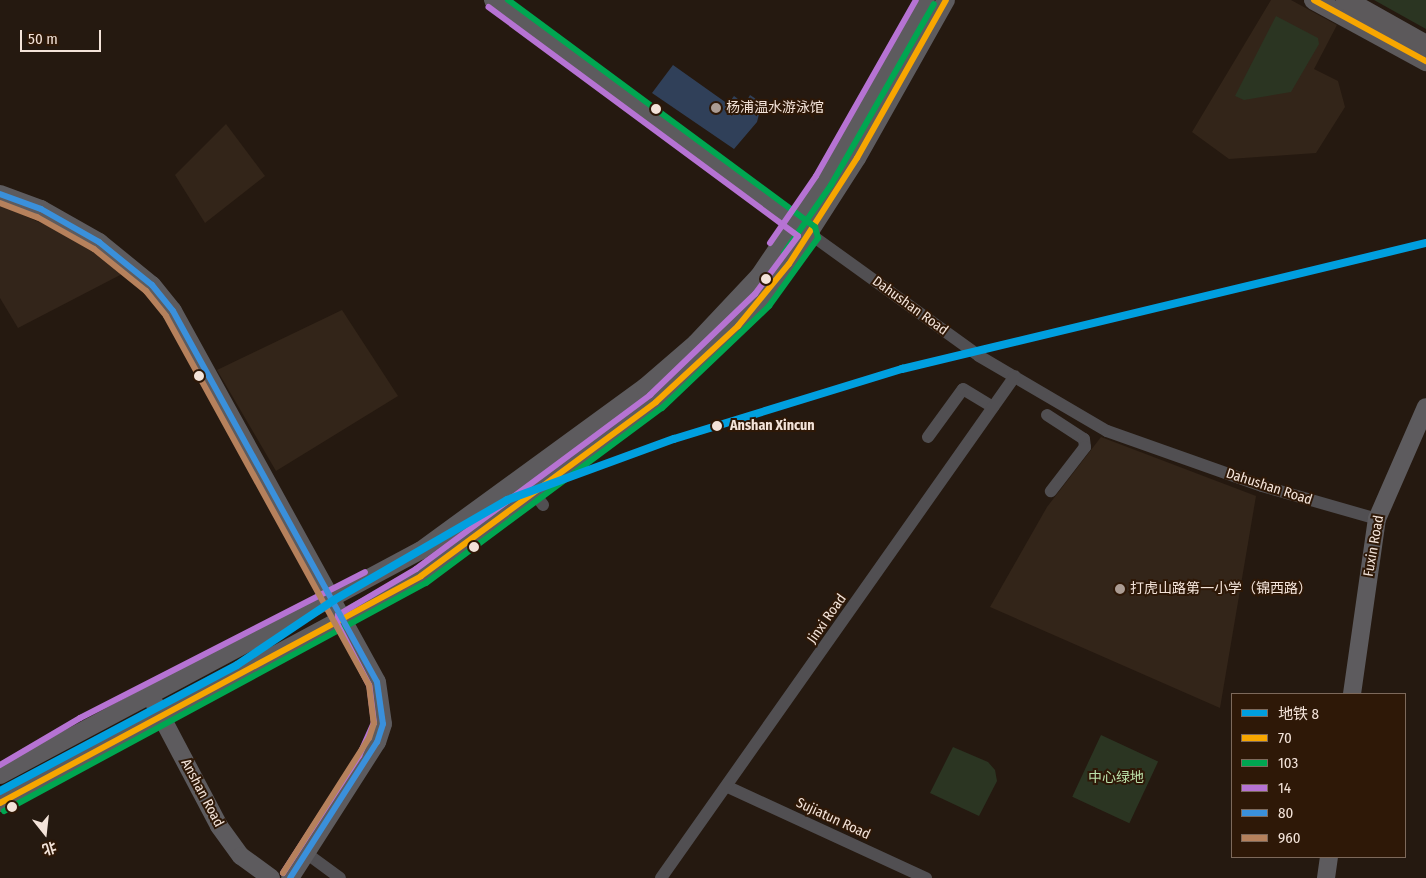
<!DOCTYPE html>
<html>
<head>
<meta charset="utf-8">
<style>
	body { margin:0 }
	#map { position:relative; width:1426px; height:878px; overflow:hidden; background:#251910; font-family:"Fira Sans Condensed","Noto Sans SC",sans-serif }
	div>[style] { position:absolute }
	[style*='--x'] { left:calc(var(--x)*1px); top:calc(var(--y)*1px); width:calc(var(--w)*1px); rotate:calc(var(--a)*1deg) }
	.education>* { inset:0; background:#332519 }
	.medical>* { inset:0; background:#33251a }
	.green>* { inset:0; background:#2b3522; transform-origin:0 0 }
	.water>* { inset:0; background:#304059 }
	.street>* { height:12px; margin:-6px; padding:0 6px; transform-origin:6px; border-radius:6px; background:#514f52 }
	.secondary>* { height:18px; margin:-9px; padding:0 9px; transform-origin:9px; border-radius:9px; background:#5d5b5e }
	.primary>* { height:20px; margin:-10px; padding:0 10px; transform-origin:10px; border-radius:10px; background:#5c595b }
	.bus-1>* { height:6px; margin:-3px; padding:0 3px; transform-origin:3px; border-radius:3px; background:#f7a600 }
	.bus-2>* { height:6px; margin:-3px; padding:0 3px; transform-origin:3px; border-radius:3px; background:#00a651 }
	.bus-3>* { height:6px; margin:-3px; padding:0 3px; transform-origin:3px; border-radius:3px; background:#b673d3 }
	.bus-4>* { height:6px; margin:-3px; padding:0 3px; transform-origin:3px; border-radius:3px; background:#3a90db }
	.bus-5>* { height:6px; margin:-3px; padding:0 3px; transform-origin:3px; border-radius:3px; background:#b6815c }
	.metro-1>* { height:8px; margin:-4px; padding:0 4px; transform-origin:4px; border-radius:4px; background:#009fdf }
	.dots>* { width:14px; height:14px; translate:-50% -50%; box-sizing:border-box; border:2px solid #2e1807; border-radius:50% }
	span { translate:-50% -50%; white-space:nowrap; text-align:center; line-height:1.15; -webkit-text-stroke:4px #2e1807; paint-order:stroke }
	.poi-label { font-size:14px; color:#f3e3d9 }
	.left { translate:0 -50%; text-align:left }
	.street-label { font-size:14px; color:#f3e3d9 }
	.stop-label { font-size:14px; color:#f3e3d9; font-weight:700 }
	.park-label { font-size:14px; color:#bbe1aa }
	.legend { position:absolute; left:1231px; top:693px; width:175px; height:165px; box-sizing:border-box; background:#2e1807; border:1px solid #7d695b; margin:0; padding:6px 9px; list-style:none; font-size:15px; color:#f3e3d9 }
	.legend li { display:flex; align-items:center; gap:10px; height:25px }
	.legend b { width:25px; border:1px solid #7d695b }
	.north { position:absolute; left:20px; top:808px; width:50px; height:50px; -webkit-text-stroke:4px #2e1807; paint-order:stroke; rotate:164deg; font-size:14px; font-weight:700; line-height:20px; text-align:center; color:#f3e3d9 }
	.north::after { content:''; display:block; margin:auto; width:18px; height:22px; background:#f3e3d9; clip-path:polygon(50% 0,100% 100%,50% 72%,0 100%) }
	.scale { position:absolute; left:20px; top:30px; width:81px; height:22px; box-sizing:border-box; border:2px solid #f3e3d9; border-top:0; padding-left:6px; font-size:15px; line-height:18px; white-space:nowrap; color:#f3e3d9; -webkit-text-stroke:4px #2e1807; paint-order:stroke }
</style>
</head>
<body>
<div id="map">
	<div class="education">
		<div style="clip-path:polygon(1271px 0,1291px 0,1337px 25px,1314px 69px,1338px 81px,1345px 107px,1316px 153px,1229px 159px,1192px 132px)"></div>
		<div style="clip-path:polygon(226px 124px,265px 176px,205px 223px,175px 175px)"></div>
		<div style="clip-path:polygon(342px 310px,398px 396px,276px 471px,217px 370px)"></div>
		<div style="clip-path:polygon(1101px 437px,1256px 496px,1220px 708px,990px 607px,1047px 507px)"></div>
	</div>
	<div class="medical">
		<div style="clip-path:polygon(0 205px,73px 237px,124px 273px,18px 328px,0 298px)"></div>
	</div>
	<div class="green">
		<div style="clip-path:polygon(1374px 0,1426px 0,1426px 29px)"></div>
		<div style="clip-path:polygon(1276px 16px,1318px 38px,1319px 44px,1291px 92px,1244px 100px,1235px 96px)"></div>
		<div style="left:1101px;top:735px;width:63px;height:68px;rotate:25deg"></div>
		<div style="clip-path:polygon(953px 747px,988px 762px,995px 770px,997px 781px,979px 816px,930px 793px)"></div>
	</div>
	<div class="water">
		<div style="clip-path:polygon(673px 65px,728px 104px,734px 96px,745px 104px,750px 95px,762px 103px,757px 122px,734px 149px,652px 93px)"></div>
	</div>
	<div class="street">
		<div style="--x:810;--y:234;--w:208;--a:35.8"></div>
		<div style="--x:979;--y:356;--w:148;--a:30.4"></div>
		<div style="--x:1107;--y:431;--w:164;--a:19.5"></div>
		<div style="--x:1262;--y:486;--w:120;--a:16"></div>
		<div style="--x:1047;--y:415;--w:44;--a:33"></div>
		<div style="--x:1084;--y:439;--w:8;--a:83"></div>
		<div style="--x:1085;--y:447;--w:56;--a:127.7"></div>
		<div style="--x:928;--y:437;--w:59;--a:-53.9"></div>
		<div style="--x:963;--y:389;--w:35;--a:31"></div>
		<div style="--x:534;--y:493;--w:15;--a:53"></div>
		<div style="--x:728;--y:787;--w:218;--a:24.7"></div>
		<div style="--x:306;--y:853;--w:42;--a:36.3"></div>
		<div style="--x:661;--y:878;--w:614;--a:-54.81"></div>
	</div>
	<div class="secondary">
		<div style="--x:493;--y:0;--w:383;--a:36.5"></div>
		<div style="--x:0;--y:194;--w:44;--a:20.1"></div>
		<div style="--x:41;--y:209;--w:67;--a:29.6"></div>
		<div style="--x:99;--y:242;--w:68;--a:39.1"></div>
		<div style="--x:152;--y:285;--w:33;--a:51"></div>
		<div style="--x:173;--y:311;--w:423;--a:61.2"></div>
		<div style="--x:377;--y:682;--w:42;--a:81.9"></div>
		<div style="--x:383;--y:724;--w:19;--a:108"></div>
		<div style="--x:377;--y:742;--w:161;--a:122.6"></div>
		<div style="--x:1352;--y:694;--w:177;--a:-81.9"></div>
		<div style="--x:1377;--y:519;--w:122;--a:-66.4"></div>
		<div style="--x:150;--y:695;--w:148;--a:62.2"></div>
		<div style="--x:219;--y:826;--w:37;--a:54"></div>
		<div style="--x:241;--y:856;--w:37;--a:36"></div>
		<div style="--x:0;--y:775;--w:476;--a:-28.1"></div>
		<div style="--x:420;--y:551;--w:278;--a:-36.1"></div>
		<div style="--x:645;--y:387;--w:67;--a:-40.8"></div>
		<div style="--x:696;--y:343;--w:92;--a:-46.8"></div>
		<div style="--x:759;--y:276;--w:115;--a:-56"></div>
		<div style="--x:823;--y:181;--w:208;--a:-60.4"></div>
		<div style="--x:0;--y:803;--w:478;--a:-28.3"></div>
		<div style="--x:421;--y:576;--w:292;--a:-36.5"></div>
		<div style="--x:656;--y:402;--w:112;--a:-42.8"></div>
		<div style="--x:738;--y:326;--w:80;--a:-50.6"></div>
		<div style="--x:789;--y:264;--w:126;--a:-57.3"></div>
		<div style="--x:857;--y:158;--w:181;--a:-60.6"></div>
		<div style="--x:1326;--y:878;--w:21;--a:-82"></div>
	</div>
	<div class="primary">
		<div style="--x:1314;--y:0;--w:128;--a:28.6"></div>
		<div style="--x:1346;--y:0;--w:92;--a:29.4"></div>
	</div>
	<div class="bus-1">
		<div style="--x:1314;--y:0;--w:128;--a:28.6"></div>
		<div style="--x:0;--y:803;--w:478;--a:-28.3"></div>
		<div style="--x:421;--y:576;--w:292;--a:-36.5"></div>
		<div style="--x:656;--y:402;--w:112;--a:-42.8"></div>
		<div style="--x:738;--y:326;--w:80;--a:-50.6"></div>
		<div style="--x:789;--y:264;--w:126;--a:-57.3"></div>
		<div style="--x:857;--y:158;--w:181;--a:-60.6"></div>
	</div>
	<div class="bus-2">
		<div style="--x:784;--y:253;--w:83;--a:-55.3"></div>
		<div style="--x:831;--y:185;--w:208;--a:-60.4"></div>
		<div style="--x:4;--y:811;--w:480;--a:-28.4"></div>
		<div style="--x:426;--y:583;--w:294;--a:-36.6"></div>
		<div style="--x:662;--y:408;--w:148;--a:-43.6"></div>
		<div style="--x:769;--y:306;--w:84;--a:-54.2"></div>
		<div style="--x:818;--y:238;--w:11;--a:-105"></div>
		<div style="--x:815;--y:227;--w:382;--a:-143.5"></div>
	</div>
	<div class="bus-3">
		<div style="--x:770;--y:243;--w:81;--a:-55.5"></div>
		<div style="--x:816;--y:176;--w:202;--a:-60.4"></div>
		<div style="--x:0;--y:765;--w:93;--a:-30.4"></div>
		<div style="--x:80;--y:718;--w:320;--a:-27.1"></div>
		<div style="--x:283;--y:873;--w:140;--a:-57"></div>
		<div style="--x:359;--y:756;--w:36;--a:-66"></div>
		<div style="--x:374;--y:723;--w:38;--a:-97"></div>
		<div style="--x:369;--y:685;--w:70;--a:-117.3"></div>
		<div style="--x:337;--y:623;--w:8;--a:-83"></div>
		<div style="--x:338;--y:615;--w:91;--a:-30.5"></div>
		<div style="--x:416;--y:569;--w:292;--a:-36.6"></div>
		<div style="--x:650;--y:395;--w:146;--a:-43.9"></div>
		<div style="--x:755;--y:294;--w:72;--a:-53.4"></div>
		<div style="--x:798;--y:236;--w:385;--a:-143.5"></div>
	</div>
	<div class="bus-4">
		<div style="--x:0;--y:194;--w:44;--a:20.1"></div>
		<div style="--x:41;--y:209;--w:67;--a:29.6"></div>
		<div style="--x:99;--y:242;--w:68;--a:39.1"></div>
		<div style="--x:152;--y:285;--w:33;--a:51"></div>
		<div style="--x:173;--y:311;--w:423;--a:61.2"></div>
		<div style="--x:377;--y:682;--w:42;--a:81.9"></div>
		<div style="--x:383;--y:724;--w:19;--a:108"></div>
		<div style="--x:377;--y:742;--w:161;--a:122.6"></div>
	</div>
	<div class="bus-5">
		<div style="--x:0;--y:203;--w:40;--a:21"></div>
		<div style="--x:37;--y:217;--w:65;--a:29.3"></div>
		<div style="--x:94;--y:249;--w:67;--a:38.9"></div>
		<div style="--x:146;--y:291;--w:32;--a:51"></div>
		<div style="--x:166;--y:316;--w:421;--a:61.2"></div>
		<div style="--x:369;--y:685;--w:38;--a:83"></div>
		<div style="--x:374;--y:723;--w:16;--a:108"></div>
		<div style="--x:369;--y:738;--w:160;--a:122.5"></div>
	</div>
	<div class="metro-1">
		<div style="--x:0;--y:791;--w:268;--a:-28"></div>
		<div style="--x:237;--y:665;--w:117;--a:-33.8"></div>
		<div style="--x:334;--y:600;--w:200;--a:-30"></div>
		<div style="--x:507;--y:500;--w:178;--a:-20.1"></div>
		<div style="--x:674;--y:439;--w:239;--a:-17.1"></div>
		<div style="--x:902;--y:369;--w:539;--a:-13.52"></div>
	</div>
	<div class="dots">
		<div style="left:716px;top:108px;background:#ab9c93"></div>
		<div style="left:656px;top:109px;background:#f3e3d9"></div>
		<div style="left:766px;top:279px;background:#f3e3d9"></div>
		<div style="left:199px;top:376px;background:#f3e3d9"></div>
		<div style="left:717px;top:426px;background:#f3e3d9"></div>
		<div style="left:474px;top:547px;background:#f3e3d9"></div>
		<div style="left:1120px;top:589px;background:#ab9c93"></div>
		<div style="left:12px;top:807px;background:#f3e3d9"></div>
	</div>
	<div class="poi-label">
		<span class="left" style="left:726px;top:108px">杨浦温水游泳馆</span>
		<span class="left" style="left:1130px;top:589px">打虎山路第一小学（锦西路）</span>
	</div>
	<div class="street-label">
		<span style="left:910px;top:306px;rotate:36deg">Dahushan Road</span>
		<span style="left:1269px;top:487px;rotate:18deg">Dahushan Road</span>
		<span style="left:1374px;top:546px;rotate:-80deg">Fuxin Road</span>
		<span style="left:827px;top:619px;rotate:-55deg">Jinxi Road</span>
		<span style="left:202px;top:793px;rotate:62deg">Anshan Road</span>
		<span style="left:833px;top:819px;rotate:25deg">Sujiatun Road</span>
	</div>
	<div class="stop-label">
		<span class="left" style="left:730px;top:426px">Anshan Xincun</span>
	</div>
	<div class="park-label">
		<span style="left:1116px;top:778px">中心绿地</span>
	</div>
	<ul class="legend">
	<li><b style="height:6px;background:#009fdf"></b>地铁 8</li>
	<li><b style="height:6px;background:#f7a600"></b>70</li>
	<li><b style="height:6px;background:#00a651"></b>103</li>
	<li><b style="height:6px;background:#b673d3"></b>14</li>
	<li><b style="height:6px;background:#3a90db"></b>80</li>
	<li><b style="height:6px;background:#b6815c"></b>960</li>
	</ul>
	<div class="north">北</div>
	<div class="scale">50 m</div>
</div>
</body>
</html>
